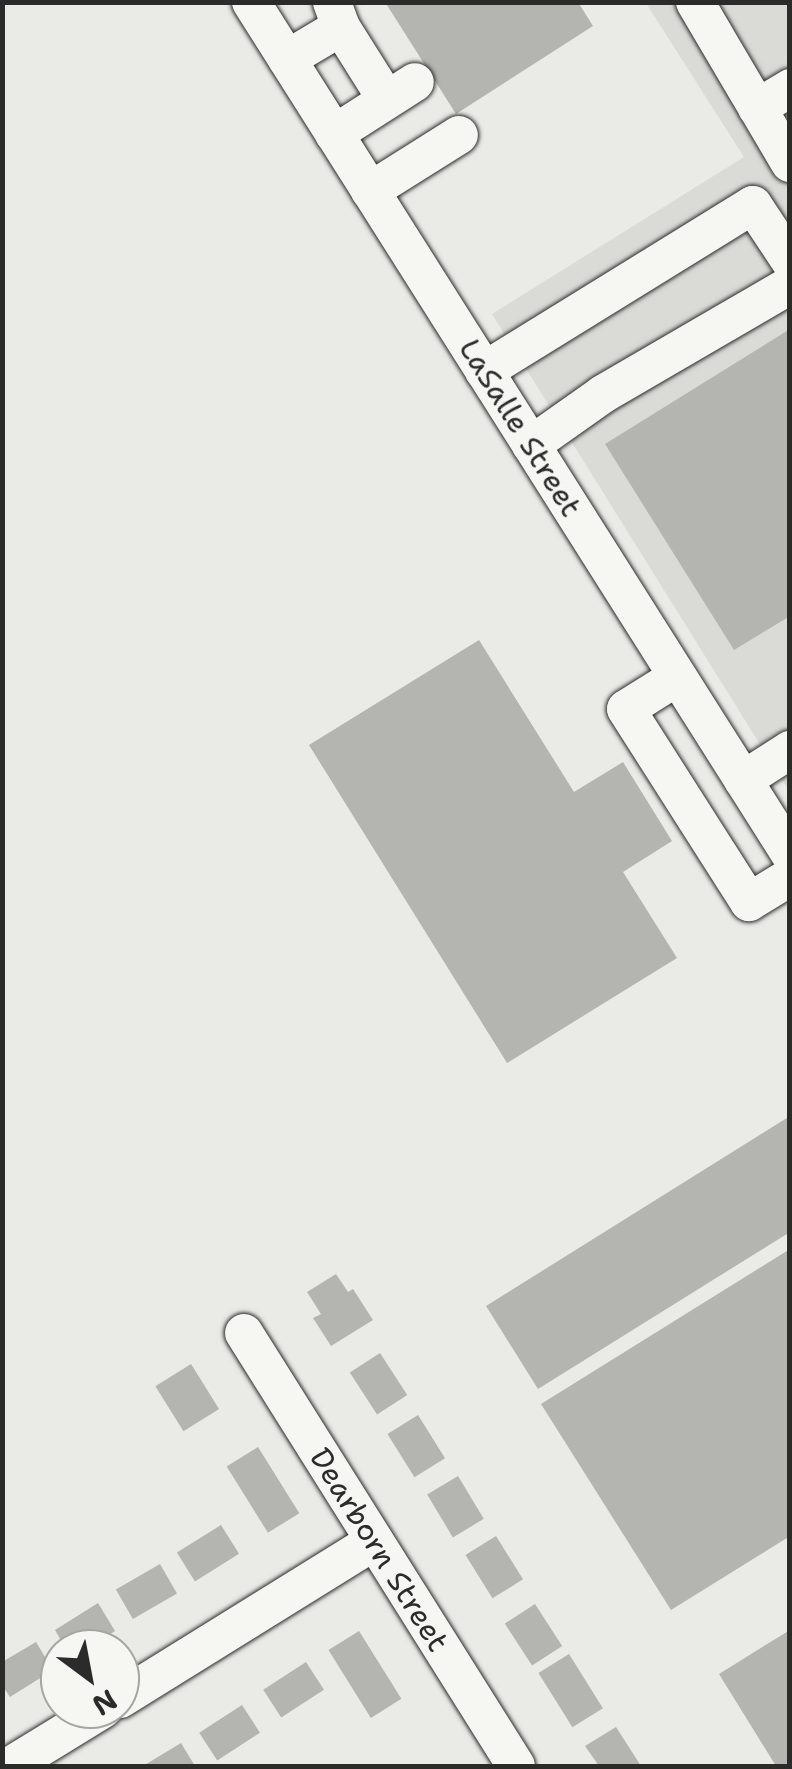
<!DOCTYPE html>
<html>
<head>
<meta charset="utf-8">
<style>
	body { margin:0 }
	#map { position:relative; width:792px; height:1769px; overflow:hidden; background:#eaeae6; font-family:"Shantell Sans",sans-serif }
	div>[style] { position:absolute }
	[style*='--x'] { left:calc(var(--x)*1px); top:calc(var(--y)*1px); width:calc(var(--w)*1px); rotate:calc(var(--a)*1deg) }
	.built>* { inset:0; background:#dadad6 }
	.building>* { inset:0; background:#b4b4b1; transform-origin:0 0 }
	.roads { filter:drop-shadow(0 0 2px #2b2b2b) drop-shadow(0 0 2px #2b2b2b) }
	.minor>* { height:38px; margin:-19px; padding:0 19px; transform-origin:19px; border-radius:19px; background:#f6f6f2 }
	span { translate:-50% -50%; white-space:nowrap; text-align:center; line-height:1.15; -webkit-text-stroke:9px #f6f6f2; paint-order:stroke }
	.street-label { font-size:30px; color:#2b2b2b }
	.frame { position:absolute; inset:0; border:5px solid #2b2b2b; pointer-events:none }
	.north { position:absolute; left:40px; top:1629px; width:100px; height:100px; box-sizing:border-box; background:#f6f6f2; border:2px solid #a5a5a2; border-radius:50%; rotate:148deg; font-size:28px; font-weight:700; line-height:40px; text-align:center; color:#2b2b2b }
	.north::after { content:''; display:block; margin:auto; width:35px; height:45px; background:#2b2b2b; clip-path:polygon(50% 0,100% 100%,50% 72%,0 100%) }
</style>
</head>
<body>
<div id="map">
	<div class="built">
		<div style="clip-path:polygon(646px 3px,789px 3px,789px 791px,492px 314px,744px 157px)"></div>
	</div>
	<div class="building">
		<div style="clip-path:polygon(385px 2px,578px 2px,593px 26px,456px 114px)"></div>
		<div style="clip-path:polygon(790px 329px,790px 616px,734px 650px,605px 444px)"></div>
		<div style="clip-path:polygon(479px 640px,574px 792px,623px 762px,672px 841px,623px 872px,677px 958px,507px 1063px,309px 745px)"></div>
		<div style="clip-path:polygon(790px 1116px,790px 1232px,538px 1389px,486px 1306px)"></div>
		<div style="clip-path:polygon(790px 1249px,790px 1536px,671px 1610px,541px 1404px)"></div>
		<div style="clip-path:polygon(336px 1274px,348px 1292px,353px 1289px,373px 1320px,331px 1346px,313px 1318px,321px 1314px,307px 1292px)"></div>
		<div style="left:380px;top:1353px;width:50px;height:36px;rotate:57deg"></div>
		<div style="left:191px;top:1364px;width:53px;height:42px;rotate:58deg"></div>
		<div style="left:418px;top:1415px;width:51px;height:36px;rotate:58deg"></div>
		<div style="left:258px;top:1447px;width:78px;height:37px;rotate:58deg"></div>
		<div style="left:458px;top:1476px;width:50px;height:36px;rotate:59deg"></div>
		<div style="left:221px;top:1525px;width:34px;height:52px;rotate:58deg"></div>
		<div style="left:496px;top:1536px;width:51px;height:36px;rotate:58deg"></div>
		<div style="left:160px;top:1564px;width:34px;height:51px;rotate:60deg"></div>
		<div style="clip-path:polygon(98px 1603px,115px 1631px,87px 1649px,66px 1649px,55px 1630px)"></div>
		<div style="left:535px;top:1604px;width:50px;height:36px;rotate:57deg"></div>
		<div style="clip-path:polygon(790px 1630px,790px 1763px,776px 1766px,719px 1674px)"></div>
		<div style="left:359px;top:1631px;width:80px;height:36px;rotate:58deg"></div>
		<div style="clip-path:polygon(36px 1642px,53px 1670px,10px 1697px,2px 1685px,2px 1662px)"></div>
		<div style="left:569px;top:1654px;width:64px;height:36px;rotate:58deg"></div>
		<div style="left:306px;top:1662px;width:33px;height:51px;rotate:57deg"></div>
		<div style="left:242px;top:1705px;width:33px;height:51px;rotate:57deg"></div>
		<div style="clip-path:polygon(616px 1727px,641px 1766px,599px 1766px,585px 1746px)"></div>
		<div style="clip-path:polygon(181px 1743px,195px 1766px,143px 1766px)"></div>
	</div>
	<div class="roads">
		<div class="minor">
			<div style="--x:251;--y:2;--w:1008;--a:57.68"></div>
			<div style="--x:695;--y:2;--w:187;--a:59.5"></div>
			<div style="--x:341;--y:27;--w:86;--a:57.8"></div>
			<div style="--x:287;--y:59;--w:63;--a:-30.7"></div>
			<div style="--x:341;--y:27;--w:27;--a:-110"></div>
			<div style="--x:757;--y:108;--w:39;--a:-31"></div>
			<div style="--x:334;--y:134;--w:96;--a:-32.7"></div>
			<div style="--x:370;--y:191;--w:105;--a:-32.2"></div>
			<div style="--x:484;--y:371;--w:316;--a:-31.7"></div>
			<div style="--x:753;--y:205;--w:67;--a:56.5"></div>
			<div style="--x:531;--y:445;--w:88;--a:-35.3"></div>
			<div style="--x:603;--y:394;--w:216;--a:-30.2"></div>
			<div style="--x:677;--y:677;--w:60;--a:147.9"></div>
			<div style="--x:626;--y:709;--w:229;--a:57.5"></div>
			<div style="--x:749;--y:902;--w:48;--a:-31.4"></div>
			<div style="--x:743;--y:780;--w:56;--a:-32.6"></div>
			<div style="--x:244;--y:1333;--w:511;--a:57.86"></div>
			<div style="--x:120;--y:1699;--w:298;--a:-31.8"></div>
			<div style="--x:10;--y:1766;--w:109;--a:-31.5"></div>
		</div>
	</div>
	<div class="street-label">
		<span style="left:520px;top:428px;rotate:58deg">LaSalle Street</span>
		<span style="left:379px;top:1550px;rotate:58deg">Dearborn Street</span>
	</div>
	<div class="frame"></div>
	<div class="north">N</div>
</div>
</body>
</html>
